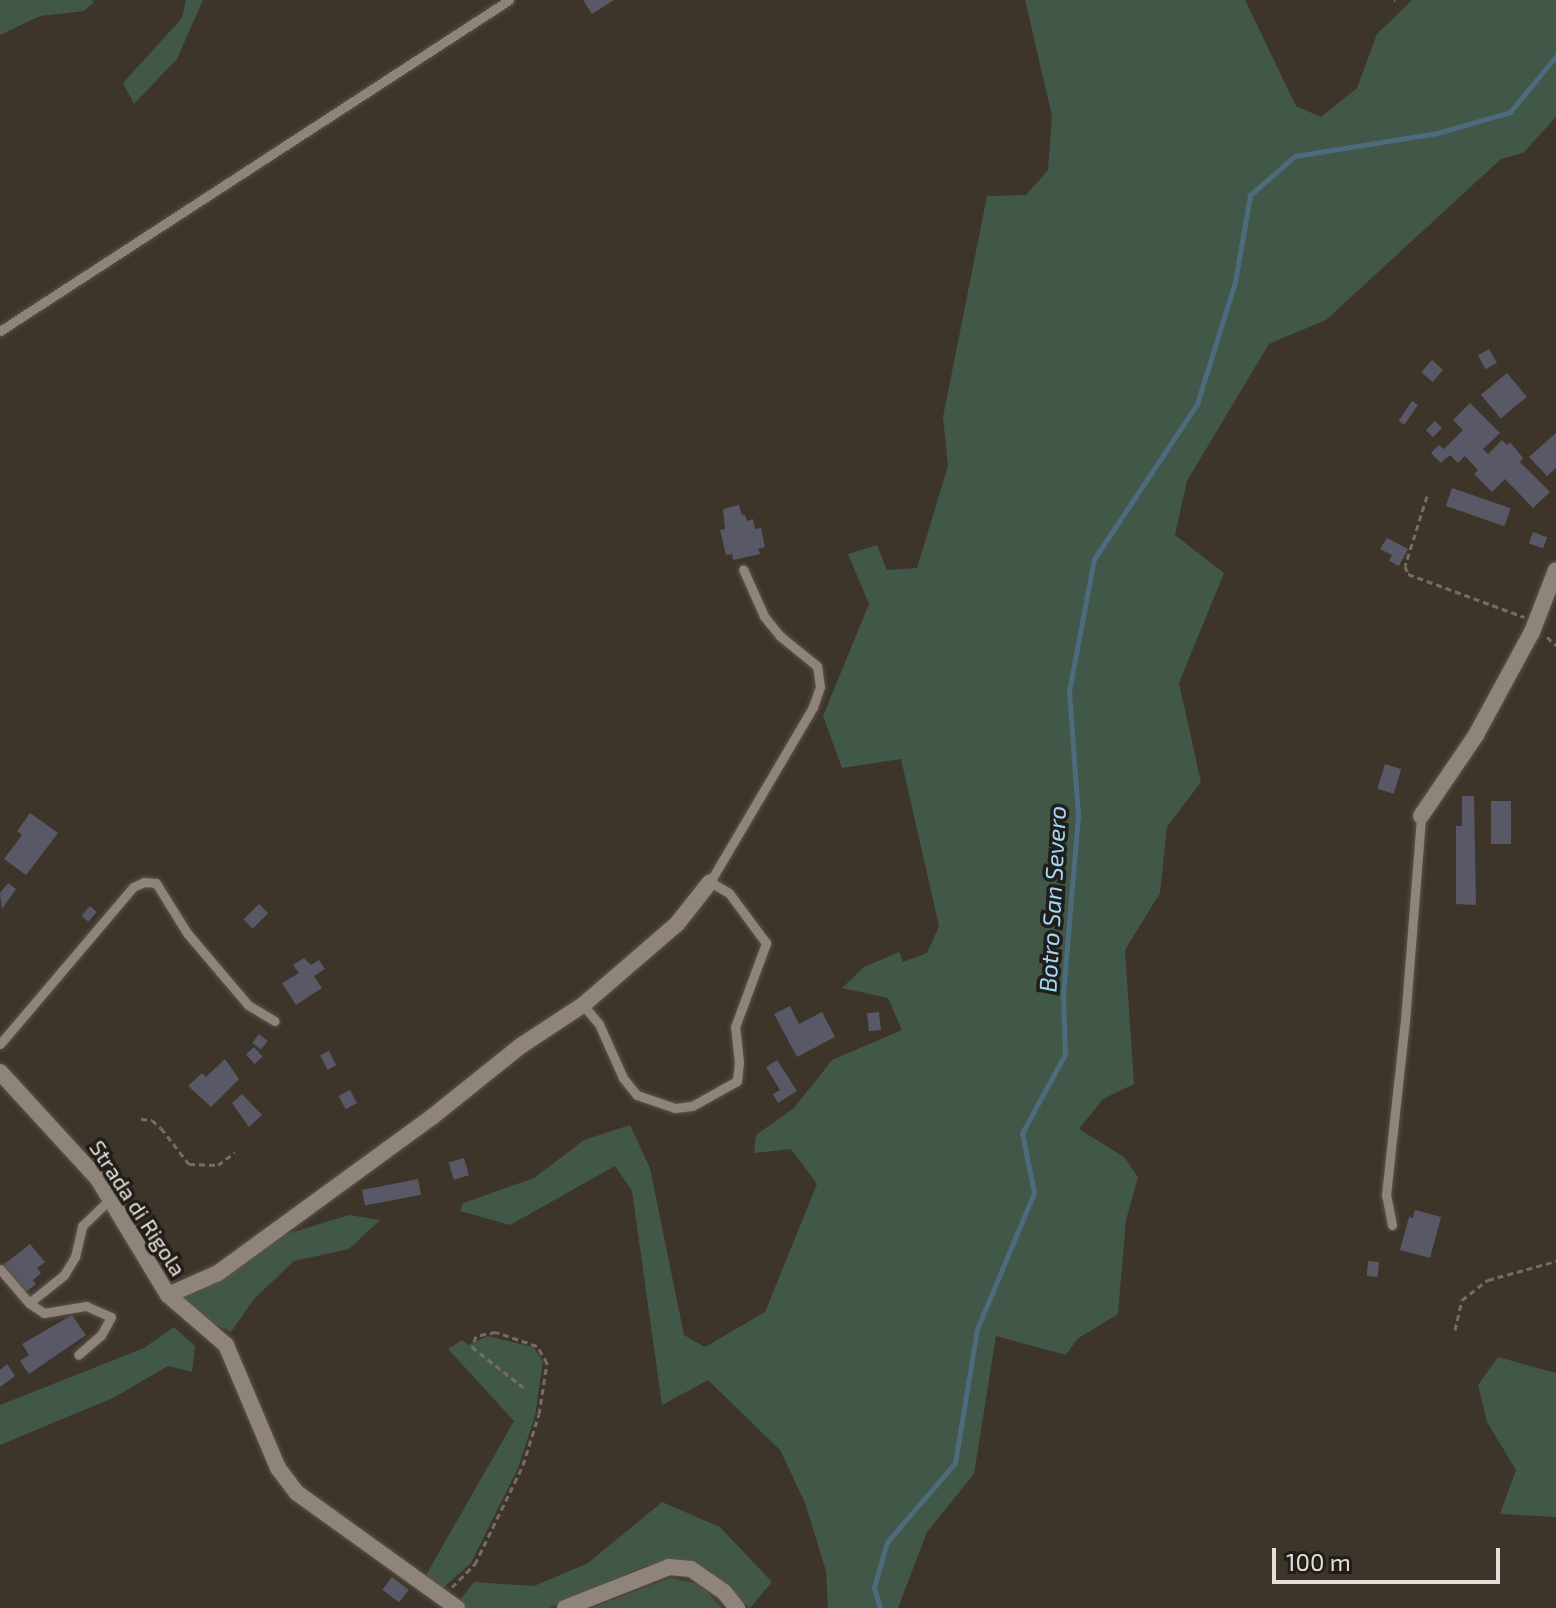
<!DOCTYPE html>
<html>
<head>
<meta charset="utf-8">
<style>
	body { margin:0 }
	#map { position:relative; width:1556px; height:1608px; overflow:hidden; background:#3d342a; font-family:"Exo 2",sans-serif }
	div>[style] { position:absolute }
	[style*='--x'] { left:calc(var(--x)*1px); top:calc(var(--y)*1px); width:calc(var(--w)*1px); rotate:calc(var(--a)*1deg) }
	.green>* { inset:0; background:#415747 }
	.stream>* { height:5px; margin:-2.5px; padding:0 2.5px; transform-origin:2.5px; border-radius:2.5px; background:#4c6b7c }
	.building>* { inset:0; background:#585866; transform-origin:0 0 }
	.path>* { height:3px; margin-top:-1.5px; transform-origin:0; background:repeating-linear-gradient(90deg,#756d64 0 6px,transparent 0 10px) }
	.roads { filter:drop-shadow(0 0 2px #5b534a) drop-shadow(0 0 2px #5b534a) }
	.service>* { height:9px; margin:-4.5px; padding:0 4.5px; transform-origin:4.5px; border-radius:4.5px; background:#8f8479 }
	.minor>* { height:16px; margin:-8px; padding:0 8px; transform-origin:8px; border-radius:8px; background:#8f8479 }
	span { translate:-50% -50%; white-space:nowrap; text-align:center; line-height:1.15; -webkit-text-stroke:7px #211d18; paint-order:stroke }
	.street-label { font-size:22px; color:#e5dfd9 }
	.water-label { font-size:24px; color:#9fd9fa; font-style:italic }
	.scale { position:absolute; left:1272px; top:1548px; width:228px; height:36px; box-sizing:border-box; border:4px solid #e5dfd9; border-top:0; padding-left:10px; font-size:24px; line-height:28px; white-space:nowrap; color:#e5dfd9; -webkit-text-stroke:6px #211d18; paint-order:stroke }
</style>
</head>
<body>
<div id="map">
	<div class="green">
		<div style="clip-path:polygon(0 0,92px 0,94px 2px,84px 11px,40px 16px,0 35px)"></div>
		<div style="clip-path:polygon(186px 0,203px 0,177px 59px,134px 104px,123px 83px,182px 18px)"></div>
		<div style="clip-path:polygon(1025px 0,1245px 0,1296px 106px,1321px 117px,1357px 88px,1377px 34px,1412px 0,1556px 0,1556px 117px,1523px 153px,1501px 159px,1326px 320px,1269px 344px,1187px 481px,1175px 535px,1224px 573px,1179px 683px,1201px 782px,1167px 827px,1160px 893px,1125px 950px,1134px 1084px,1103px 1099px,1079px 1129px,1124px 1157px,1138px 1177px,1126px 1220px,1118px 1314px,1077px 1339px,1066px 1355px,996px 1336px,974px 1474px,927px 1532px,898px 1608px,828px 1608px,826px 1571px,805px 1503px,780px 1450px,708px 1380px,662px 1405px,632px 1191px,615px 1166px,510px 1225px,460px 1211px,463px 1203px,534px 1178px,584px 1140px,630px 1125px,650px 1168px,684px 1335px,705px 1347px,765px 1312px,817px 1184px,791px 1149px,754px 1153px,756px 1135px,794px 1108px,832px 1060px,902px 1030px,888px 998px,842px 988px,864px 967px,899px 952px,903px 962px,927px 953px,939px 926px,901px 759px,842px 768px,823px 716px,869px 604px,848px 554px,877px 545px,887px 570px,917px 568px,948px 466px,943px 417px,987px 196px,1026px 195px,1048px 170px,1052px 116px)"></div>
		<div style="clip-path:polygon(349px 1215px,380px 1220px,349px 1249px,294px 1261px,254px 1299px,231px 1332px,199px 1317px,179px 1297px,274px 1238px)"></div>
		<div style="clip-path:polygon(174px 1327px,195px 1346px,192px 1372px,168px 1366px,115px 1397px,0 1445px,0 1405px,144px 1348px)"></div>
		<div style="clip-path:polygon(488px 1336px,533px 1347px,543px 1361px,535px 1416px,518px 1468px,471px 1563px,442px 1589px,426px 1575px,514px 1421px,448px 1349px,462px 1340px,468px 1345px)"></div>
		<div style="clip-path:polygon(1498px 1357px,1556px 1373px,1556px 1517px,1500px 1514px,1516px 1470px,1487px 1422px,1478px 1385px)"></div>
		<div style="clip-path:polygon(662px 1502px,720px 1527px,772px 1582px,750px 1608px,706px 1571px,677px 1559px,645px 1566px,549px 1608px,466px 1608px,459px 1601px,474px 1582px,534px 1586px,588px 1563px)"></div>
		<div style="clip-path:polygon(670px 1578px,700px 1584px,722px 1608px,592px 1608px)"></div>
	</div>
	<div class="stream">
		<div style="--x:880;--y:1608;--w:22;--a:-106"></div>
		<div style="--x:874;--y:1587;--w:47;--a:-73.9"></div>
		<div style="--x:887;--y:1542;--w:104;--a:-49.3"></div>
		<div style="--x:955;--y:1463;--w:136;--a:-80.7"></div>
		<div style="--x:977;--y:1329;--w:147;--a:-67.3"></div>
		<div style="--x:1034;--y:1193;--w:61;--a:-101.3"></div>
		<div style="--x:1022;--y:1133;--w:90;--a:-61.4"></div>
		<div style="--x:1065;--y:1054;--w:60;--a:-91.9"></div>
		<div style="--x:1063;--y:994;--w:179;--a:-85.2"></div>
		<div style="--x:1078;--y:816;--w:125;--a:-94.1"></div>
		<div style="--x:1069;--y:691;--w:134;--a:-79.3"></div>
		<div style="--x:1094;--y:559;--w:186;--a:-56.4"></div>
		<div style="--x:1197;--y:404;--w:128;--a:-72.7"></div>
		<div style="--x:1235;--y:282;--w:88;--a:-80.2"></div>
		<div style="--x:1250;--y:195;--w:60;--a:-40.9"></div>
		<div style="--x:1295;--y:156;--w:144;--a:-9.2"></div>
		<div style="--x:1437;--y:133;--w:76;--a:-16"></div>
		<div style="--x:1510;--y:112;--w:72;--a:-50.6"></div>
	</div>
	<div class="building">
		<div style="clip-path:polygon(583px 0,614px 0,592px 14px)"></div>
		<div style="left:1489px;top:349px;width:16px;height:13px;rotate:60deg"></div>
		<div style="left:1432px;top:360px;width:15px;height:16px;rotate:42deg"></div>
		<div style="left:1507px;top:373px;width:31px;height:34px;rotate:50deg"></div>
		<div style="left:1412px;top:401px;width:7px;height:24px;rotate:34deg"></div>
		<div style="clip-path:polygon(1470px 403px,1500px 433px,1483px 449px,1488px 454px,1502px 440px,1507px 445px,1510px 442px,1523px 458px,1520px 462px,1550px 492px,1533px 508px,1505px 479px,1492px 492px,1474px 474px,1478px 470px,1465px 456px,1458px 463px,1450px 455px,1441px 463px,1431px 453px,1439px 445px,1444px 449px,1463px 430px,1453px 420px)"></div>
		<div style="left:1435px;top:421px;width:10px;height:13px;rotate:45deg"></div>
		<div style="clip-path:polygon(1556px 433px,1556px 468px,1547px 476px,1529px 457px)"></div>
		<div style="left:1452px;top:488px;width:62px;height:19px;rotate:19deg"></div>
		<div style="clip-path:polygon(739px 505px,742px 515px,745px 515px,747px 521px,753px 519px,755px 529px,761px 528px,765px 547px,758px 549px,760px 554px,733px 560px,732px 554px,726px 555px,720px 530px,725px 529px,723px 509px)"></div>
		<div style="left:1533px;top:532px;width:15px;height:12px;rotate:20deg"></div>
		<div style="clip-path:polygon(1387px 538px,1408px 549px,1399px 566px,1389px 561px,1392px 555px,1380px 549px)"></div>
		<div style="left:1385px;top:764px;width:17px;height:26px;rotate:17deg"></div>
		<div style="clip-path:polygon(1462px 796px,1474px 796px,1476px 905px,1456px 904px,1456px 826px,1462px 826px)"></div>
		<div style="left:1491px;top:801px;width:20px;height:43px"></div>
		<div style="clip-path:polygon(30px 813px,58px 833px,26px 875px,4px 859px,22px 835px,17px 831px)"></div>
		<div style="clip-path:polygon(8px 883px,16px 889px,2px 909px,0 893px)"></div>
		<div style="left:259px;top:904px;width:13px;height:22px;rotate:45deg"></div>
		<div style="left:90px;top:906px;width:9px;height:13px;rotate:41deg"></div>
		<div style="clip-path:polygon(304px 958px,311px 965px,319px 960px,325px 969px,314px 976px,322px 988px,296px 1005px,282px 983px,299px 973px,293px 965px)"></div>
		<div style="clip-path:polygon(790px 1006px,799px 1024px,822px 1012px,835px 1037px,797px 1057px,774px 1014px)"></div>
		<div style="left:879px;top:1012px;width:18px;height:12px;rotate:84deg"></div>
		<div style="left:259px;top:1034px;width:11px;height:11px;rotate:38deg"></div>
		<div style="left:254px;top:1047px;width:13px;height:11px;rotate:48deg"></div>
		<div style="left:329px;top:1051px;width:16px;height:10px;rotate:63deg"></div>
		<div style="clip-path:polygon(225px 1059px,239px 1079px,211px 1107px,188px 1086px,202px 1073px,206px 1077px)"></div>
		<div style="clip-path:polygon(777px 1060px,797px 1091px,778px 1103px,773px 1094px,780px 1090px,766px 1067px)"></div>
		<div style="left:350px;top:1090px;width:15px;height:13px;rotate:62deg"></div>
		<div style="clip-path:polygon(242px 1094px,262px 1115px,249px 1127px,232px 1103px)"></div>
		<div style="left:464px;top:1158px;width:18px;height:16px;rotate:74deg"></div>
		<div style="left:418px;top:1179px;width:16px;height:57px;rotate:79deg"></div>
		<div style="clip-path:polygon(1415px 1210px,1441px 1217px,1430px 1258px,1400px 1250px,1409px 1217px,1413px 1218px)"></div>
		<div style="clip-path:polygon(30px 1244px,45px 1262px,37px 1268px,41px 1273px,33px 1280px,36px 1284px,25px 1293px,3px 1265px)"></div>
		<div style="left:1368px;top:1261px;width:11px;height:15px;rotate:5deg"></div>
		<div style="clip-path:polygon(72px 1315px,86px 1335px,29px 1374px,20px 1361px,29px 1355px,22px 1344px)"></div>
		<div style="clip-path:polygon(7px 1364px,15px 1376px,0 1387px,0 1370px)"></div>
		<div style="left:392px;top:1577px;width:21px;height:16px;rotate:37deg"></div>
	</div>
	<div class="path">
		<div style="--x:1394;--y:0;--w:1;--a:45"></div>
		<div style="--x:1427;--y:496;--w:73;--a:107.4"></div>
		<div style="--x:1405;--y:566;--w:9;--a:69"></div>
		<div style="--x:1408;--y:574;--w:124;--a:20.3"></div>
		<div style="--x:1547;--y:637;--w:12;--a:42"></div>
		<div style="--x:141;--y:1119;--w:11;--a:5"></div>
		<div style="--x:152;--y:1120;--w:12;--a:42"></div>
		<div style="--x:161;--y:1128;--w:46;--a:52.1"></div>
		<div style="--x:189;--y:1164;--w:29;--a:2"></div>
		<div style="--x:218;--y:1165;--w:21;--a:-37"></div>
		<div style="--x:1455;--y:1330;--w:31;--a:-77"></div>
		<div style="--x:1462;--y:1300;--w:33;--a:-38"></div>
		<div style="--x:1488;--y:1280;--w:71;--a:-15.6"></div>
		<div style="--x:452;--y:1587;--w:33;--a:-45"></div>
		<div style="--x:475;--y:1564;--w:110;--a:-64.1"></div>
		<div style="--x:523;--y:1465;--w:53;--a:-72.6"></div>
		<div style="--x:539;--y:1414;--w:52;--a:-81.1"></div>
		<div style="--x:547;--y:1363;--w:20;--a:-120"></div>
		<div style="--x:537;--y:1346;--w:43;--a:-161.1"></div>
		<div style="--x:496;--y:1332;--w:20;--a:169"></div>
		<div style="--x:476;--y:1336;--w:12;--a:110"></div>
		<div style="--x:472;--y:1347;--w:65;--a:38.1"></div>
	</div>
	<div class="roads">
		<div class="service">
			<div style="--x:0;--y:331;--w:607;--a:-33.04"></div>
			<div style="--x:583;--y:1005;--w:25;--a:50"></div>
			<div style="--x:599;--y:1024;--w:59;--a:66"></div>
			<div style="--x:623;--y:1078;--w:22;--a:51"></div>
			<div style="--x:637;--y:1095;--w:40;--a:18.9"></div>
			<div style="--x:675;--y:1108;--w:17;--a:-7"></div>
			<div style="--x:692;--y:1106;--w:51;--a:-29.1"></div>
			<div style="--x:737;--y:1081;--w:18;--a:-84"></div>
			<div style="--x:739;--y:1063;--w:36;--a:-96"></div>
			<div style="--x:735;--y:1027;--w:90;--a:-69.7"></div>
			<div style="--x:766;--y:943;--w:62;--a:-126.5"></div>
			<div style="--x:729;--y:893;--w:22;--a:-150"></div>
			<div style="--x:710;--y:882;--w:203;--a:-59.5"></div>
			<div style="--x:813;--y:707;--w:21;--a:-71"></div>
			<div style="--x:820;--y:687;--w:21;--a:-98"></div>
			<div style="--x:817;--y:666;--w:48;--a:-141"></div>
			<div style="--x:780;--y:636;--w:26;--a:-129"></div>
			<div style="--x:764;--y:616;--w:51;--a:-114.1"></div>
			<div style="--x:0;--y:1044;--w:206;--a:-49.7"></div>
			<div style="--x:133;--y:887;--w:12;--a:-24"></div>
			<div style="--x:144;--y:882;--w:12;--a:5"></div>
			<div style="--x:156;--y:883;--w:59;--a:58.2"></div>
			<div style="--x:187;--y:933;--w:94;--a:49.7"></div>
			<div style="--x:248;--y:1005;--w:31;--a:31"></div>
			<div style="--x:1392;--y:1225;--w:31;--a:-101"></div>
			<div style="--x:1386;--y:1195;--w:175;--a:-83.8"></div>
			<div style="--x:1405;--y:1021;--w:206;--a:-85.5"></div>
			<div style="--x:0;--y:1269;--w:45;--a:49.5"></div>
			<div style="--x:29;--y:1303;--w:18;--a:34"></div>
			<div style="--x:44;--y:1313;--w:43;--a:-9.5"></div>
			<div style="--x:86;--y:1306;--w:27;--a:24"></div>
			<div style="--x:111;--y:1317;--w:21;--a:119"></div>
			<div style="--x:101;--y:1335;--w:30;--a:139"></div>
			<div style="--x:29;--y:1303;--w:45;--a:-38.7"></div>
			<div style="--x:64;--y:1275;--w:21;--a:-59"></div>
			<div style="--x:75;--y:1257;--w:32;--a:-77"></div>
			<div style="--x:82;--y:1226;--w:39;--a:-44"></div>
		</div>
		<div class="minor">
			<div style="--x:1421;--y:816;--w:98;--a:-55.8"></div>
			<div style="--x:1476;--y:735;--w:117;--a:-61.5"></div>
			<div style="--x:1532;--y:632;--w:66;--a:-68.8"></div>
			<div style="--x:0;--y:1072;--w:145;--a:47.5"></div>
			<div style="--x:98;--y:1179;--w:135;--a:58.9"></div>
			<div style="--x:168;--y:1295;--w:77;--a:40.8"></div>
			<div style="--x:226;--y:1345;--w:134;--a:67.1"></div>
			<div style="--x:278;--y:1468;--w:31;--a:53"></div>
			<div style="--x:297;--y:1493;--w:197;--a:35.7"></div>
			<div style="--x:168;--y:1295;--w:55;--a:-23.7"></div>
			<div style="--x:218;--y:1273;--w:265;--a:-36.1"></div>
			<div style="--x:432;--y:1117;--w:115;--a:-38.7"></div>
			<div style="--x:522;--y:1045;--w:73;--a:-33.3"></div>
			<div style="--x:583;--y:1005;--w:124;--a:-40.8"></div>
			<div style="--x:677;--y:924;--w:53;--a:-51.8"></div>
			<div style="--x:565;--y:1608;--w:112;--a:-21.5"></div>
			<div style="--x:669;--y:1567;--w:22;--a:5"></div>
			<div style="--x:691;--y:1569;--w:40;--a:34.9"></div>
			<div style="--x:724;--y:1592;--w:21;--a:51"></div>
		</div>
	</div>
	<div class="street-label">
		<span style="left:138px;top:1208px;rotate:57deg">Strada di Rigola</span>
	</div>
	<div class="water-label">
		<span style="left:1052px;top:899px;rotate:-87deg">Botro San Severo</span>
	</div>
	<div class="scale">100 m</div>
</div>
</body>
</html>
